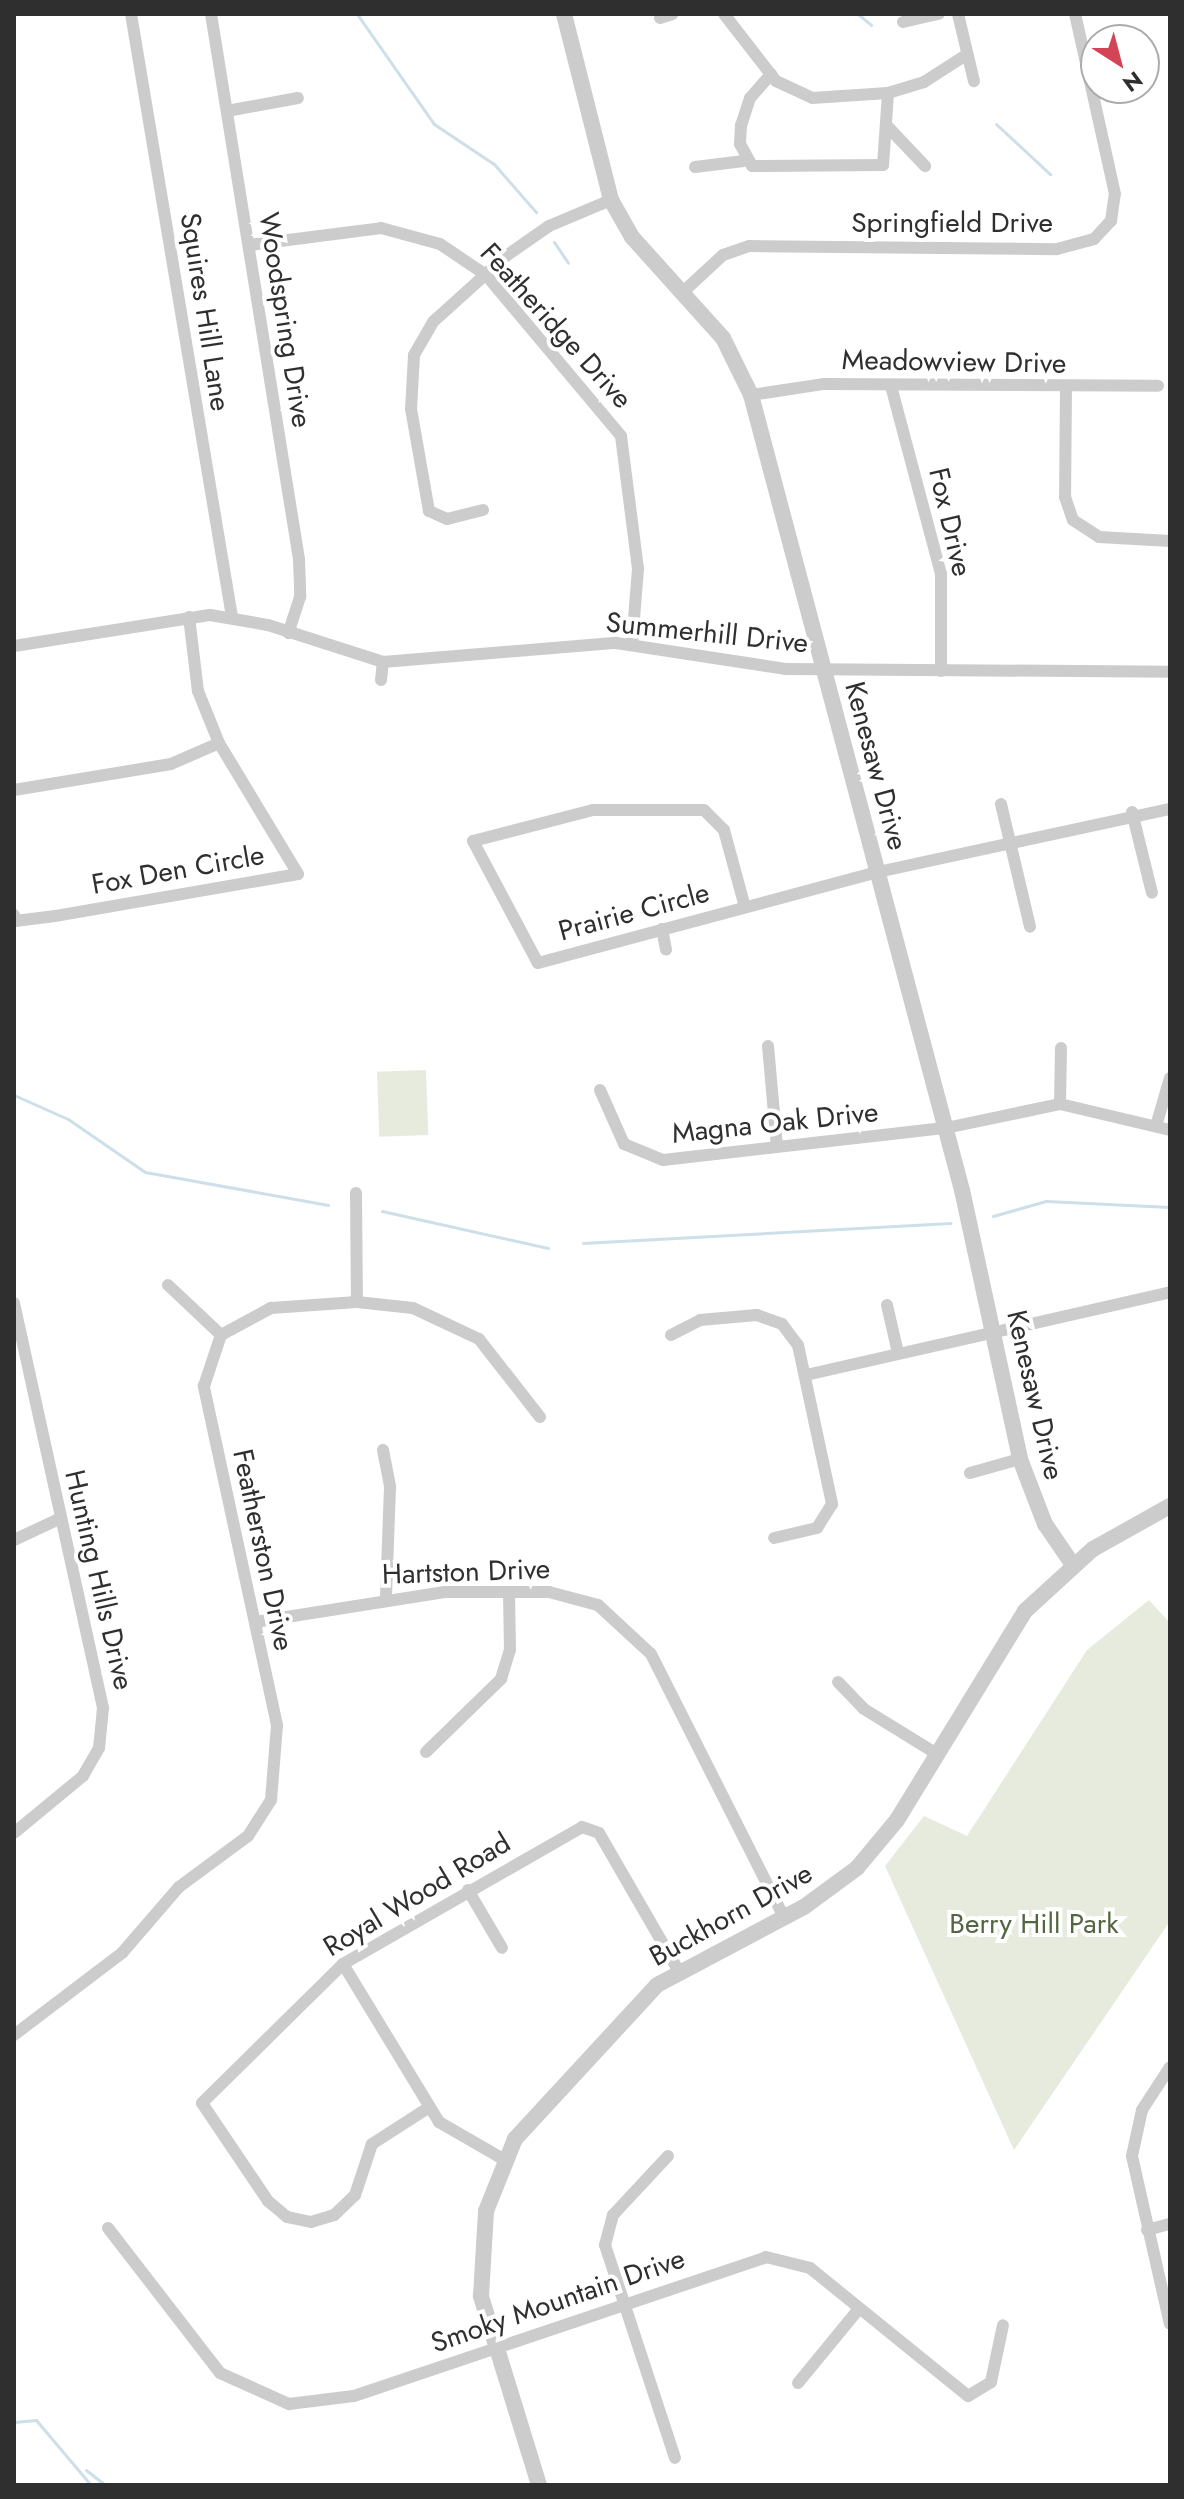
<!DOCTYPE html>
<html>
<head>
<meta charset="utf-8">
<style>
	body { margin:0 }
	#map { position:relative; width:1184px; height:2499px; overflow:hidden; background:#fff; font-family:Jost,sans-serif }
	div>[style] { position:absolute }
	[style*='--x'] { left:calc(var(--x)*1px); top:calc(var(--y)*1px); width:calc(var(--w)*1px); rotate:calc(var(--a)*1deg) }
	.green>* { inset:0; background:#e6ebde; transform-origin:0 0 }
	.stream>* { height:3px; margin:-1.5px; padding:0 1.5px; transform-origin:1.5px; border-radius:1.5px; background:#cddfe8 }
	.minor>* { height:12px; margin:-6px; padding:0 6px; transform-origin:6px; border-radius:6px; background:#ccc }
	.tertiary>* { height:16px; margin:-8px; padding:0 8px; transform-origin:8px; border-radius:8px; background:#ccc }
	span { translate:-50% -50%; white-space:nowrap; text-align:center; line-height:1.15; -webkit-text-stroke:8px #fff; paint-order:stroke }
	.street-label { font-size:28px; color:#2f2f2f }
	.park-label { font-size:28px; color:#546641 }
	.frame { position:absolute; inset:0; border:16px solid #2f2f2f; pointer-events:none }
	.north { position:absolute; left:1080px; top:24px; width:80px; height:80px; box-sizing:border-box; background:#fff; border:2px solid #acacac; border-radius:50%; rotate:144deg; font-size:22px; font-weight:700; line-height:32px; text-align:center; color:#2f2f2f }
	.north::after { content:''; display:block; margin:auto; width:28px; height:36px; background:#d34457; clip-path:polygon(50% 0,100% 100%,50% 72%,0 100%) }
</style>
</head>
<body>
<div id="map">
	<div class="green">
		<div style="left:426px;top:1070px;width:65px;height:49px;rotate:88deg"></div>
		<div style="clip-path:polygon(1149px 1600px,1170px 1623px,1170px 1921px,1014px 2150px,885px 1866px,924px 1816px,967px 1836px,1087px 1650px)"></div>
	</div>
	<div class="stream">
		<div style="--x:357;--y:14;--w:134;--a:55"></div>
		<div style="--x:434;--y:124;--w:72;--a:33.7"></div>
		<div style="--x:494;--y:164;--w:64;--a:48.8"></div>
		<div style="--x:858;--y:14;--w:17;--a:40"></div>
		<div style="--x:996;--y:124;--w:74;--a:42.8"></div>
		<div style="--x:554;--y:242;--w:25;--a:56"></div>
		<div style="--x:14;--y:1095;--w:59;--a:24"></div>
		<div style="--x:68;--y:1119;--w:93;--a:34.5"></div>
		<div style="--x:145;--y:1172;--w:186;--a:10.2"></div>
		<div style="--x:382;--y:1211;--w:170;--a:12.6"></div>
		<div style="--x:993;--y:1216;--w:55;--a:-15.8"></div>
		<div style="--x:1046;--y:1201;--w:124;--a:2.8"></div>
		<div style="--x:583;--y:1243;--w:368;--a:-3.1"></div>
		<div style="--x:14;--y:2422;--w:22;--a:-5"></div>
		<div style="--x:36;--y:2420;--w:85;--a:49.8"></div>
		<div style="--x:86;--y:2470;--w:24;--a:38"></div>
		<div style="--x:181;--y:2485;--w:10;--a:0"></div>
	</div>
	<div class="minor">
		<div style="--x:131;--y:14;--w:611;--a:80.49"></div>
		<div style="--x:211;--y:14;--w:552;--a:80.83"></div>
		<div style="--x:299;--y:559;--w:38;--a:88"></div>
		<div style="--x:300;--y:597;--w:38;--a:108"></div>
		<div style="--x:724;--y:14;--w:85;--a:52.2"></div>
		<div style="--x:776;--y:81;--w:40;--a:25"></div>
		<div style="--x:812;--y:98;--w:76;--a:-3.8"></div>
		<div style="--x:888;--y:93;--w:38;--a:-17"></div>
		<div style="--x:924;--y:82;--w:50;--a:-32.7"></div>
		<div style="--x:958;--y:14;--w:69;--a:76.6"></div>
		<div style="--x:660;--y:18;--w:13;--a:-18"></div>
		<div style="--x:903;--y:22;--w:37;--a:-13"></div>
		<div style="--x:771;--y:74;--w:32;--a:131"></div>
		<div style="--x:750;--y:98;--w:28;--a:108"></div>
		<div style="--x:741;--y:125;--w:19;--a:93"></div>
		<div style="--x:740;--y:144;--w:25;--a:61"></div>
		<div style="--x:752;--y:166;--w:131;--a:-0.4"></div>
		<div style="--x:883;--y:165;--w:72;--a:-86"></div>
		<div style="--x:227;--y:111;--w:72;--a:-10.4"></div>
		<div style="--x:888;--y:127;--w:54;--a:46.5"></div>
		<div style="--x:695;--y:167;--w:49;--a:-7"></div>
		<div style="--x:249;--y:245;--w:133;--a:-7.3"></div>
		<div style="--x:381;--y:228;--w:61;--a:15.2"></div>
		<div style="--x:440;--y:244;--w:55;--a:34"></div>
		<div style="--x:486;--y:275;--w:210;--a:50"></div>
		<div style="--x:621;--y:436;--w:134;--a:82.7"></div>
		<div style="--x:638;--y:569;--w:74;--a:94.6"></div>
		<div style="--x:683;--y:292;--w:54;--a:-42.8"></div>
		<div style="--x:723;--y:255;--w:28;--a:-19"></div>
		<div style="--x:749;--y:246;--w:308;--a:0.6"></div>
		<div style="--x:1057;--y:249;--w:38;--a:-15"></div>
		<div style="--x:1094;--y:239;--w:25;--a:-47"></div>
		<div style="--x:1111;--y:221;--w:27;--a:-82"></div>
		<div style="--x:1115;--y:194;--w:184;--a:-102.5"></div>
		<div style="--x:891;--y:386;--w:195;--a:75.1"></div>
		<div style="--x:941;--y:574;--w:97;--a:90"></div>
		<div style="--x:1066;--y:388;--w:109;--a:90.5"></div>
		<div style="--x:1065;--y:497;--w:24;--a:71"></div>
		<div style="--x:1073;--y:520;--w:31;--a:33"></div>
		<div style="--x:1099;--y:537;--w:71;--a:3.2"></div>
		<div style="--x:751;--y:395;--w:74;--a:-8.6"></div>
		<div style="--x:824;--y:384;--w:334;--a:0.3"></div>
		<div style="--x:483;--y:510;--w:37;--a:166"></div>
		<div style="--x:447;--y:519;--w:20;--a:-156"></div>
		<div style="--x:429;--y:511;--w:104;--a:-100"></div>
		<div style="--x:411;--y:409;--w:54;--a:-86.8"></div>
		<div style="--x:414;--y:355;--w:39;--a:-60"></div>
		<div style="--x:434;--y:321;--w:97;--a:-42.1"></div>
		<div style="--x:506;--y:256;--w:52;--a:-34.9"></div>
		<div style="--x:549;--y:226;--w:67;--a:-22.8"></div>
		<div style="--x:189;--y:617;--w:75;--a:83.1"></div>
		<div style="--x:198;--y:691;--w:56;--a:68"></div>
		<div style="--x:14;--y:646;--w:198;--a:-9"></div>
		<div style="--x:210;--y:615;--w:59;--a:9.8"></div>
		<div style="--x:268;--y:625;--w:121;--a:17.8"></div>
		<div style="--x:383;--y:662;--w:234;--a:-4.7"></div>
		<div style="--x:616;--y:643;--w:171;--a:8.7"></div>
		<div style="--x:785;--y:669;--w:385;--a:0.4"></div>
		<div style="--x:381;--y:680;--w:18;--a:-84"></div>
		<div style="--x:14;--y:790;--w:159;--a:-9.4"></div>
		<div style="--x:171;--y:764;--w:52;--a:-23.6"></div>
		<div style="--x:219;--y:743;--w:153;--a:58.9"></div>
		<div style="--x:298;--y:874;--w:247;--a:170.2"></div>
		<div style="--x:55;--y:916;--w:40;--a:172.9"></div>
		<div style="--x:15;--y:921;--w:6;--a:-99"></div>
		<div style="--x:1001;--y:804;--w:126;--a:76.7"></div>
		<div style="--x:1132;--y:812;--w:83;--a:76.1"></div>
		<div style="--x:745;--y:907;--w:80;--a:-105.3"></div>
		<div style="--x:724;--y:830;--w:28;--a:-135"></div>
		<div style="--x:704;--y:810;--w:111;--a:180"></div>
		<div style="--x:593;--y:810;--w:124;--a:165.5"></div>
		<div style="--x:473;--y:841;--w:138;--a:62"></div>
		<div style="--x:538;--y:963;--w:352;--a:-15"></div>
		<div style="--x:878;--y:872;--w:299;--a:-12.2"></div>
		<div style="--x:662;--y:929;--w:21;--a:79"></div>
		<div style="--x:768;--y:1046;--w:101;--a:84.9"></div>
		<div style="--x:600;--y:1090;--w:59;--a:66"></div>
		<div style="--x:624;--y:1144;--w:42;--a:22.3"></div>
		<div style="--x:663;--y:1160;--w:285;--a:-6.5"></div>
		<div style="--x:946;--y:1128;--w:116;--a:-11.9"></div>
		<div style="--x:1060;--y:1104;--w:113;--a:13.3"></div>
		<div style="--x:1060;--y:1104;--w:56;--a:-89"></div>
		<div style="--x:1156;--y:1126;--w:50;--a:-73.7"></div>
		<div style="--x:356;--y:1193;--w:109;--a:89.5"></div>
		<div style="--x:168;--y:1285;--w:73;--a:43.3"></div>
		<div style="--x:14;--y:1303;--w:415;--a:77.6"></div>
		<div style="--x:103;--y:1708;--w:40;--a:95.7"></div>
		<div style="--x:99;--y:1748;--w:32;--a:120"></div>
		<div style="--x:83;--y:1776;--w:89;--a:140.4"></div>
		<div style="--x:887;--y:1305;--w:49;--a:77.1"></div>
		<div style="--x:671;--y:1335;--w:33;--a:-27"></div>
		<div style="--x:700;--y:1320;--w:57;--a:-5"></div>
		<div style="--x:757;--y:1315;--w:27;--a:20"></div>
		<div style="--x:782;--y:1324;--w:26;--a:53"></div>
		<div style="--x:798;--y:1345;--w:163;--a:77.9"></div>
		<div style="--x:832;--y:1504;--w:28;--a:122"></div>
		<div style="--x:817;--y:1528;--w:44;--a:166.9"></div>
		<div style="--x:806;--y:1375;--w:373;--a:-12.8"></div>
		<div style="--x:383;--y:1450;--w:38;--a:79"></div>
		<div style="--x:390;--y:1487;--w:109;--a:92.1"></div>
		<div style="--x:970;--y:1473;--w:52;--a:-15.6"></div>
		<div style="--x:14;--y:1540;--w:52;--a:-25.1"></div>
		<div style="--x:255;--y:1622;--w:192;--a:-9"></div>
		<div style="--x:445;--y:1592;--w:104;--a:0"></div>
		<div style="--x:549;--y:1592;--w:51;--a:14.9"></div>
		<div style="--x:598;--y:1605;--w:72;--a:42.8"></div>
		<div style="--x:651;--y:1654;--w:295;--a:63.2"></div>
		<div style="--x:838;--y:1682;--w:37;--a:46"></div>
		<div style="--x:864;--y:1709;--w:86;--a:31.7"></div>
		<div style="--x:426;--y:1752;--w:105;--a:-44.2"></div>
		<div style="--x:501;--y:1679;--w:30;--a:-73"></div>
		<div style="--x:510;--y:1650;--w:58;--a:-91"></div>
		<div style="--x:468;--y:1890;--w:67;--a:59.6"></div>
		<div style="--x:343;--y:1964;--w:185;--a:58.7"></div>
		<div style="--x:439;--y:2122;--w:74;--a:30"></div>
		<div style="--x:14;--y:2035;--w:136;--a:-37.2"></div>
		<div style="--x:122;--y:1953;--w:87;--a:-49.2"></div>
		<div style="--x:179;--y:1887;--w:86;--a:-36.5"></div>
		<div style="--x:248;--y:1836;--w:43;--a:-57.4"></div>
		<div style="--x:271;--y:1800;--w:75;--a:-85.4"></div>
		<div style="--x:277;--y:1725;--w:347;--a:-102.2"></div>
		<div style="--x:204;--y:1386;--w:54;--a:-71.6"></div>
		<div style="--x:221;--y:1335;--w:57;--a:-28.4"></div>
		<div style="--x:271;--y:1308;--w:86;--a:-4"></div>
		<div style="--x:357;--y:1302;--w:56;--a:6.1"></div>
		<div style="--x:413;--y:1308;--w:73;--a:25.2"></div>
		<div style="--x:479;--y:1339;--w:99;--a:52"></div>
		<div style="--x:1170;--y:2067;--w:51;--a:123.1"></div>
		<div style="--x:1142;--y:2110;--w:47;--a:102.3"></div>
		<div style="--x:1132;--y:2156;--w:172;--a:77.3"></div>
		<div style="--x:428;--y:2108;--w:67;--a:147.3"></div>
		<div style="--x:372;--y:2144;--w:54;--a:108.4"></div>
		<div style="--x:355;--y:2195;--w:29;--a:136"></div>
		<div style="--x:334;--y:2215;--w:24;--a:163"></div>
		<div style="--x:311;--y:2222;--w:25;--a:-168"></div>
		<div style="--x:287;--y:2217;--w:25;--a:-140"></div>
		<div style="--x:268;--y:2201;--w:118;--a:-124"></div>
		<div style="--x:202;--y:2103;--w:198;--a:-44.6"></div>
		<div style="--x:343;--y:1964;--w:275;--a:-29.8"></div>
		<div style="--x:582;--y:1827;--w:18;--a:19"></div>
		<div style="--x:599;--y:1833;--w:158;--a:60"></div>
		<div style="--x:668;--y:2156;--w:81;--a:133"></div>
		<div style="--x:613;--y:2215;--w:31;--a:105"></div>
		<div style="--x:605;--y:2245;--w:224;--a:71.8"></div>
		<div style="--x:108;--y:2228;--w:183;--a:52.3"></div>
		<div style="--x:220;--y:2373;--w:76;--a:24.2"></div>
		<div style="--x:289;--y:2404;--w:65;--a:-7"></div>
		<div style="--x:354;--y:2396;--w:435;--a:-18.6"></div>
		<div style="--x:766;--y:2257;--w:45;--a:14"></div>
		<div style="--x:810;--y:2268;--w:203;--a:39"></div>
		<div style="--x:968;--y:2396;--w:27;--a:-31"></div>
		<div style="--x:991;--y:2382;--w:58;--a:-78.1"></div>
		<div style="--x:1147;--y:2230;--w:24;--a:-15"></div>
		<div style="--x:798;--y:2383;--w:94;--a:-50.6"></div>
	</div>
	<div class="tertiary">
		<div style="--x:564;--y:14;--w:192;--a:75.8"></div>
		<div style="--x:611;--y:200;--w:43;--a:60.4"></div>
		<div style="--x:632;--y:237;--w:136;--a:48"></div>
		<div style="--x:723;--y:338;--w:64;--a:63.8"></div>
		<div style="--x:751;--y:395;--w:823;--a:75.14"></div>
		<div style="--x:962;--y:1190;--w:275;--a:77.8"></div>
		<div style="--x:1020;--y:1459;--w:70;--a:69"></div>
		<div style="--x:1045;--y:1524;--w:50;--a:55.7"></div>
		<div style="--x:539;--y:2485;--w:198;--a:-107.1"></div>
		<div style="--x:481;--y:2296;--w:85;--a:-86.6"></div>
		<div style="--x:486;--y:2211;--w:78;--a:-68.1"></div>
		<div style="--x:515;--y:2139;--w:209;--a:-47.3"></div>
		<div style="--x:657;--y:1985;--w:166;--a:-28"></div>
		<div style="--x:804;--y:1907;--w:66;--a:-36.3"></div>
		<div style="--x:857;--y:1868;--w:62;--a:-50.2"></div>
		<div style="--x:897;--y:1820;--w:245;--a:-58.5"></div>
		<div style="--x:1025;--y:1611;--w:92;--a:-42.4"></div>
		<div style="--x:1093;--y:1549;--w:88;--a:-29.2"></div>
	</div>
	<div class="street-label">
		<span style="left:952px;top:223px">Springfield Drive</span>
		<span style="left:205px;top:312px;rotate:81deg">Squires Hill Lane</span>
		<span style="left:285px;top:320px;rotate:81deg">Woodspring Drive</span>
		<span style="left:556px;top:326px;rotate:48deg">Featheridge Drive</span>
		<span style="left:954px;top:362px;rotate:1deg">Meadowview Drive</span>
		<span style="left:950px;top:522px;rotate:77deg">Fox Drive</span>
		<span style="left:707px;top:633px;rotate:6deg">Summerhill Drive</span>
		<span style="left:876px;top:766px;rotate:75deg">Kenesaw Drive</span>
		<span style="left:178px;top:870px;rotate:-10deg">Fox Den Circle</span>
		<span style="left:634px;top:912px;rotate:-15deg">Prairie Circle</span>
		<span style="left:775px;top:1123px;rotate:-6deg">Magna Oak Drive</span>
		<span style="left:1035px;top:1395px;rotate:77deg">Kenesaw Drive</span>
		<span style="left:263px;top:1550px;rotate:78deg">Featherston Drive</span>
		<span style="left:466px;top:1572px;rotate:-2deg">Hartston Drive</span>
		<span style="left:99px;top:1580px;rotate:77deg">Hunting Hills Drive</span>
		<span style="left:417px;top:1895px;rotate:-31deg">Royal Wood Road</span>
		<span style="left:731px;top:1915px;rotate:-29deg">Buckhorn Drive</span>
		<span style="left:558px;top:2301px;rotate:-19deg">Smoky Mountain Drive</span>
	</div>
	<div class="park-label">
		<span style="left:1034px;top:1924px">Berry Hill Park</span>
	</div>
	<div class="frame"></div>
	<div class="north">N</div>
</div>
</body>
</html>
